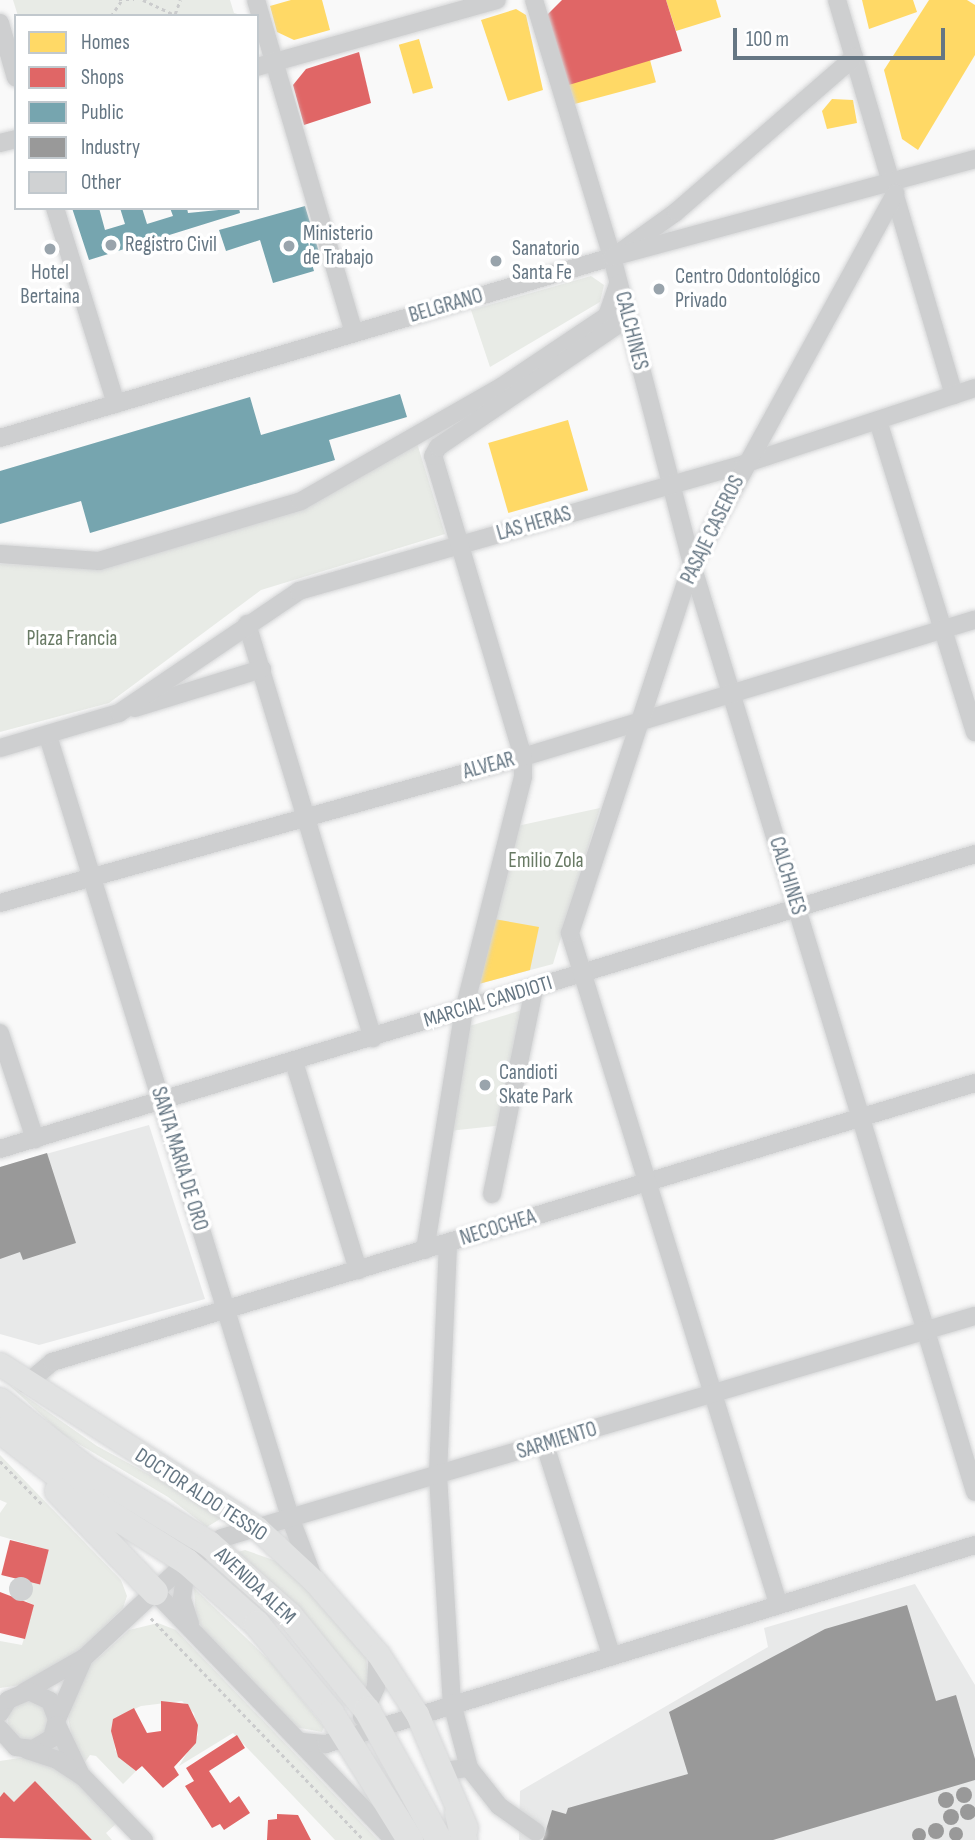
<!DOCTYPE html>
<html>
<head>
<meta charset="utf-8">
<style>
	body { margin:0 }
	#map { position:relative; width:975px; height:1840px; overflow:hidden; background:#f9f9f9; font-family:"Sofia Sans Condensed",sans-serif }
	div>[style] { position:absolute }
	[style*='--x'] { left:calc(var(--x)*1px); top:calc(var(--y)*1px); width:calc(var(--w)*1px); rotate:calc(var(--a)*1deg) }
	.built>* { inset:0; background:#e8e9e9 }
	.green>* { inset:0; background:#e8ebe6 }
	.round { border-radius:50% }
	.homes>* { inset:0; background:#ffd966; transform-origin:0 0 }
	.shops>* { inset:0; background:#e06666; transform-origin:0 0 }
	.public>* { inset:0; background:#76a5af }
	.industry>* { inset:0; background:#999 }
	.building>* { inset:0; background:#d0d2d3 }
	.path>* { height:2.5px; margin-top:-1.25px; transform-origin:0; background:repeating-linear-gradient(90deg,#cbcccd 0 3.5px,transparent 0 7px) }
	.roads { filter:drop-shadow(0 0 2px #d5d6d7) drop-shadow(0 0 2px #d5d6d7) }
	.minor>* { height:18px; margin:-9px; padding:0 9px; transform-origin:9px; border-radius:9px; background:#cecfd0 }
	.major>* { height:23px; margin:-11.5px; padding:0 11.5px; transform-origin:11.5px; border-radius:11.5px; background:#e1e2e2 }
	.highway>* { height:26px; margin:-13px; padding:0 13px; transform-origin:13px; border-radius:13px; background:#e1e2e2 }
	.dots>* { width:19px; height:19px; translate:-50% -50%; box-sizing:border-box; border:4px solid #fff; border-radius:50% }
	span { translate:-50% -50%; white-space:nowrap; text-align:center; line-height:1.15; -webkit-text-stroke:7px #fff; paint-order:stroke }
	.poi-label { font-size:21px; color:#657683 }
	.left { translate:0 -50%; text-align:left }
	.street-label { font-size:21px; color:#657683 }
	.park-label { font-size:21px; color:#687a64 }
	.legend { position:absolute; left:14px; top:14px; width:245px; height:196px; box-sizing:border-box; background:#fff; border:2px solid #c1c8cd; margin:0; padding:9px 12px; list-style:none; font-size:21px; color:#657683 }
	.legend li { display:flex; align-items:center; gap:14px; height:35px }
	.legend b { width:35px; border:2px solid #c1c8cd }
	.scale { position:absolute; left:733px; top:28px; width:212px; height:32px; box-sizing:border-box; border:4px solid #657683; border-top:0; padding-left:9px; font-size:21px; line-height:24px; white-space:nowrap; color:#657683; -webkit-text-stroke:5px #fff; paint-order:stroke }
</style>
</head>
<body>
<div id="map">
	<div class="built">
		<div style="clip-path:polygon(149px 1125px,205px 1299px,39px 1345px,0 1334px,0 1167px)"></div>
		<div style="clip-path:polygon(915px 1584px,975px 1685px,975px 1840px,519px 1840px,520px 1791px,768px 1647px,764px 1628px)"></div>
	</div>
	<div class="green">
		<div style="clip-path:polygon(13px 0,230px 0,234px 13px,244px 16px,18px 16px)"></div>
		<div style="clip-path:polygon(591px 276px,604px 285px,600px 302px,490px 367px,471px 310px)"></div>
		<div style="clip-path:polygon(417px 443px,445px 534px,261px 590px,109px 703px,0 732px,0 564px,90px 568px,298px 510px)"></div>
		<div style="clip-path:polygon(600px 808px,553px 964px,475px 985px,517px 826px)"></div>
		<div style="clip-path:polygon(529px 1008px,504px 1125px,449px 1131px,466px 1027px)"></div>
		<div style="clip-path:polygon(8px 1384px,97px 1446px,225px 1516px,207px 1527px,168px 1497px,62px 1434px)"></div>
		<div style="clip-path:polygon(0 1455px,121px 1580px,127px 1596px,123px 1608px,75px 1655px,21px 1685px,0 1688px,0 1641px,22px 1645px,34px 1605px,26px 1601px,31px 1582px,40px 1584px,49px 1550px,0 1536px,0 1513px,7px 1503px,0 1500px)"></div>
		<div style="clip-path:polygon(245px 1550px,282px 1563px,353px 1638px,366px 1657px,369px 1680px,363px 1697px,230px 1554px)"></div>
		<div style="clip-path:polygon(194px 1588px,271px 1662px,324px 1727px,322px 1732px,295px 1727px,205px 1633px,196px 1619px)"></div>
		<div style="clip-path:polygon(158px 1623px,176px 1630px,378px 1840px,335px 1840px,233px 1733px,179px 1766px,198px 1735px,194px 1713px,182px 1701px,141px 1706px,113px 1719px,115px 1750px,136px 1771px,123px 1784px,96px 1756px,90px 1755px,85px 1762px,73px 1744px,68px 1717px,86px 1669px,129px 1630px)"></div>
		<div class="round" style="left:8px;top:1701px;width:40px;height:40px"></div>
		<div style="clip-path:polygon(26px 1757px,66px 1773px,116px 1824px,106px 1833px,112px 1840px,92px 1840px,35px 1782px,14px 1802px,4px 1793px,0 1797px,0 1761px)"></div>
	</div>
	<div class="homes">
		<div style="clip-path:polygon(291px 0,322px 0,330px 30px,294px 40px,277px 32px,270px 6px)"></div>
		<div style="clip-path:polygon(666px 0,716px 0,721px 17px,676px 31px)"></div>
		<div style="clip-path:polygon(862px 0,913px 0,917px 12px,869px 29px)"></div>
		<div style="clip-path:polygon(929px 0,967px 0,975px 5px,975px 55px,918px 150px,902px 139px,884px 70px)"></div>
		<div style="clip-path:polygon(516px 9px,526px 15px,543px 90px,508px 101px,481px 20px)"></div>
		<div style="left:419px;top:39px;width:51px;height:21px;rotate:74deg"></div>
		<div style="left:650px;top:60px;width:23px;height:91px;rotate:75deg"></div>
		<div style="clip-path:polygon(832px 99px,853px 100px,857px 123px,827px 129px,822px 111px)"></div>
		<div style="left:568px;top:420px;width:73px;height:83px;rotate:74deg"></div>
		<div style="clip-path:polygon(494px 919px,539px 927px,530px 970px,475px 985px)"></div>
	</div>
	<div class="shops">
		<div style="clip-path:polygon(562px 0,666px 0,682px 51px,562px 87px,541px 21px)"></div>
		<div style="clip-path:polygon(359px 52px,371px 103px,304px 125px,293px 85px,306px 69px)"></div>
		<div style="left:10px;top:1540px;width:40px;height:36px;rotate:14deg"></div>
		<div style="clip-path:polygon(0 1592px,34px 1605px,25px 1639px,0 1633px)"></div>
		<div style="clip-path:polygon(161px 1701px,188px 1704px,198px 1725px,196px 1743px,174px 1767px,179px 1775px,163px 1788px,142px 1766px,136px 1771px,118px 1757px,111px 1731px,113px 1719px,134px 1708px,147px 1733px,161px 1731px)"></div>
		<div style="clip-path:polygon(237px 1735px,245px 1748px,209px 1771px,230px 1803px,239px 1796px,250px 1813px,224px 1830px,220px 1824px,212px 1828px,185px 1786px,194px 1781px,186px 1768px)"></div>
		<div style="clip-path:polygon(35px 1781px,92px 1840px,0 1838px,0 1797px,4px 1792px,14px 1802px)"></div>
		<div style="clip-path:polygon(277px 1814px,298px 1815px,311px 1840px,267px 1840px,268px 1820px,277px 1819px)"></div>
	</div>
	<div class="public">
		<div style="clip-path:polygon(305px 206px,319px 252px,309px 254px,314px 271px,273px 283px,260px 240px,226px 251px,219px 230px)"></div>
		<div style="clip-path:polygon(72px 208px,99px 208px,105px 230px,125px 224px,120px 208px,142px 208px,147px 224px,173px 216px,170px 208px,187px 208px,188px 213px,239px 208px,240px 213px,89px 260px)"></div>
		<div style="clip-path:polygon(400px 394px,407px 417px,329px 440px,335px 460px,90px 533px,81px 501px,0 524px,0 471px,250px 397px,261px 435px)"></div>
	</div>
	<div class="industry">
		<div style="clip-path:polygon(47px 1153px,76px 1243px,23px 1260px,20px 1252px,0 1259px,0 1167px)"></div>
		<div style="clip-path:polygon(907px 1605px,936px 1701px,956px 1695px,975px 1759px,975px 1780px,773px 1840px,543px 1840px,552px 1810px,566px 1814px,568px 1808px,688px 1774px,669px 1712px,825px 1629px)"></div>
		<div class="round" style="left:956px;top:1787px;width:16px;height:16px"></div>
		<div class="round" style="left:938px;top:1792px;width:16px;height:16px"></div>
		<div class="round" style="left:960px;top:1804px;width:16px;height:16px"></div>
		<div class="round" style="left:943px;top:1809px;width:16px;height:16px"></div>
		<div class="round" style="left:928px;top:1823px;width:16px;height:16px"></div>
		<div class="round" style="left:949px;top:1827px;width:14px;height:14px"></div>
		<div class="round" style="left:912px;top:1828px;width:14px;height:14px"></div>
	</div>
	<div class="building">
		<div class="round" style="left:9px;top:1577px;width:24px;height:24px"></div>
	</div>
	<div class="path">
		<div style="--x:119;--y:0;--w:15;--a:0"></div>
		<div style="--x:143;--y:0;--w:38;--a:25"></div>
		<div style="--x:175;--y:14;--w:15;--a:-70"></div>
		<div style="--x:111;--y:16;--w:18;--a:-56"></div>
		<div style="--x:0;--y:1461;--w:60;--a:45.7"></div>
		<div style="--x:151;--y:1618;--w:308;--a:46.2"></div>
	</div>
	<div class="roads">
		<div class="minor">
			<div style="--x:256;--y:0;--w:347;--a:73.6"></div>
			<div style="--x:534;--y:0;--w:269;--a:73.1"></div>
			<div style="--x:612;--y:257;--w:318;--a:75.4"></div>
			<div style="--x:692;--y:565;--w:969;--a:73.02"></div>
			<div style="--x:837;--y:0;--w:412;--a:73.5"></div>
			<div style="--x:0;--y:23;--w:57;--a:73.8"></div>
			<div style="--x:257;--y:67;--w:249;--a:-15.6"></div>
			<div style="--x:0;--y:143;--w:16;--a:-14"></div>
			<div style="--x:55;--y:208;--w:205;--a:72.7"></div>
			<div style="--x:623;--y:250;--w:65;--a:-35.6"></div>
			<div style="--x:676;--y:212;--w:236;--a:-41"></div>
			<div style="--x:878;--y:421;--w:326;--a:72.7"></div>
			<div style="--x:0;--y:438;--w:638;--a:-16.48"></div>
			<div style="--x:612;--y:257;--w:376;--a:-15.1"></div>
			<div style="--x:0;--y:554;--w:99;--a:4"></div>
			<div style="--x:99;--y:561;--w:211;--a:-16.5"></div>
			<div style="--x:301;--y:501;--w:230;--a:-29.7"></div>
			<div style="--x:501;--y:387;--w:128;--a:-33.8"></div>
			<div style="--x:607;--y:316;--w:34;--a:-71"></div>
			<div style="--x:247;--y:624;--w:433;--a:73.1"></div>
			<div style="--x:135;--y:708;--w:133;--a:-17.1"></div>
			<div style="--x:48;--y:736;--w:821;--a:72.78"></div>
			<div style="--x:291;--y:1520;--w:61;--a:68.9"></div>
			<div style="--x:0;--y:748;--w:124;--a:-16.4"></div>
			<div style="--x:119;--y:713;--w:217;--a:-34.1"></div>
			<div style="--x:299;--y:591;--w:463;--a:-15.9"></div>
			<div style="--x:744;--y:464;--w:243;--a:-18.2"></div>
			<div style="--x:0;--y:903;--w:543;--a:-15.6"></div>
			<div style="--x:523;--y:757;--w:472;--a:-16.9"></div>
			<div style="--x:0;--y:1033;--w:112;--a:71.7"></div>
			<div style="--x:294;--y:1062;--w:218;--a:72.9"></div>
			<div style="--x:0;--y:1149;--w:1019;--a:-16.83"></div>
			<div style="--x:492;--y:1194;--w:209;--a:-78.4"></div>
			<div style="--x:448;--y:1244;--w:232;--a:92.5"></div>
			<div style="--x:438;--y:1476;--w:227;--a:86.5"></div>
			<div style="--x:452;--y:1703;--w:67;--a:75.3"></div>
			<div style="--x:425;--y:1250;--w:243;--a:-80.8"></div>
			<div style="--x:464;--y:1010;--w:240;--a:-75.8"></div>
			<div style="--x:523;--y:777;--w:20;--a:-90"></div>
			<div style="--x:523;--y:757;--w:314;--a:-106.6"></div>
			<div style="--x:433;--y:456;--w:10;--a:-61"></div>
			<div style="--x:438;--y:447;--w:230;--a:-34.2"></div>
			<div style="--x:26;--y:1384;--w:34;--a:-40"></div>
			<div style="--x:52;--y:1362;--w:964;--a:-16.82"></div>
			<div style="--x:545;--y:1445;--w:219;--a:72.5"></div>
			<div style="--x:187;--y:1562;--w:37;--a:98"></div>
			<div style="--x:182;--y:1599;--w:26;--a:72"></div>
			<div style="--x:155;--y:1592;--w:344;--a:46.1"></div>
			<div style="--x:778;--y:1603;--w:702;--a:-107.25"></div>
			<div style="--x:570;--y:933;--w:388;--a:-71.7"></div>
			<div style="--x:692;--y:565;--w:424;--a:-61.3"></div>
			<div style="--x:24;--y:1692;--w:70;--a:-29.8"></div>
			<div style="--x:85;--y:1657;--w:139;--a:-43"></div>
			<div style="--x:187;--y:1562;--w:42;--a:-34.4"></div>
			<div style="--x:222;--y:1538;--w:785;--a:-16.43"></div>
			<div style="--x:0;--y:1713;--w:15;--a:-58"></div>
			<div style="--x:8;--y:1700;--w:23;--a:-23"></div>
			<div style="--x:29;--y:1691;--w:23;--a:25"></div>
			<div style="--x:50;--y:1701;--w:19;--a:69"></div>
			<div style="--x:57;--y:1719;--w:20;--a:105"></div>
			<div style="--x:52;--y:1738;--w:21;--a:149"></div>
			<div style="--x:34;--y:1749;--w:18;--a:-174"></div>
			<div style="--x:16;--y:1747;--w:24;--a:-132"></div>
			<div style="--x:362;--y:1717;--w:33;--a:-65"></div>
			<div style="--x:376;--y:1687;--w:33;--a:-87"></div>
			<div style="--x:57;--y:1719;--w:64;--a:-66.2"></div>
			<div style="--x:57;--y:1725;--w:53;--a:64.4"></div>
			<div style="--x:302;--y:1742;--w:24;--a:5"></div>
			<div style="--x:326;--y:1744;--w:679;--a:-17.05"></div>
			<div style="--x:27;--y:1750;--w:32;--a:18"></div>
			<div style="--x:57;--y:1760;--w:30;--a:33"></div>
			<div style="--x:82;--y:1776;--w:89;--a:45.9"></div>
			<div style="--x:443;--y:1771;--w:26;--a:-7"></div>
			<div style="--x:469;--y:1768;--w:48;--a:51.7"></div>
			<div style="--x:499;--y:1806;--w:45;--a:35.1"></div>
		</div>
		<div class="major">
			<div style="--x:0;--y:1364;--w:305;--a:32.5"></div>
			<div style="--x:257;--y:1528;--w:78;--a:42.9"></div>
			<div style="--x:314;--y:1581;--w:97;--a:48.8"></div>
			<div style="--x:378;--y:1654;--w:72;--a:57"></div>
			<div style="--x:417;--y:1714;--w:124;--a:66.7"></div>
		</div>
		<div class="highway">
			<div style="--x:0;--y:1401;--w:110;--a:38.3"></div>
			<div style="--x:86;--y:1469;--w:144;--a:31.4"></div>
			<div style="--x:209;--y:1544;--w:108;--a:41.6"></div>
			<div style="--x:290;--y:1616;--w:122;--a:50.7"></div>
			<div style="--x:367;--y:1710;--w:149;--a:61"></div>
			<div style="--x:0;--y:1430;--w:117;--a:38"></div>
			<div style="--x:92;--y:1502;--w:112;--a:32.3"></div>
			<div style="--x:187;--y:1562;--w:94;--a:41.5"></div>
			<div style="--x:257;--y:1624;--w:116;--a:50.3"></div>
			<div style="--x:331;--y:1713;--w:150;--a:58.1"></div>
			<div style="--x:58;--y:1491;--w:140;--a:46.2"></div>
			<div style="--x:458;--y:1813;--w:28;--a:77"></div>
		</div>
	</div>
	<div class="dots">
		<div style="left:111px;top:245px;background:#99a4ac"></div>
		<div style="left:289px;top:246px;background:#99a4ac"></div>
		<div style="left:50px;top:249px;background:#99a4ac"></div>
		<div style="left:496px;top:261px;background:#99a4ac"></div>
		<div style="left:659px;top:289px;background:#99a4ac"></div>
		<div style="left:485px;top:1085px;background:#99a4ac"></div>
	</div>
	<div class="poi-label">
		<span class="left" style="left:303px;top:246px">Ministerio<br>de Trabajo</span>
		<span class="left" style="left:125px;top:245px">Registro Civil</span>
		<span class="left" style="left:512px;top:261px">Sanatorio<br>Santa Fe</span>
		<span style="left:50px;top:285px">Hotel<br>Bertaina</span>
		<span class="left" style="left:675px;top:289px">Centro Odontológico<br>Privado</span>
		<span class="left" style="left:499px;top:1085px">Candioti<br>Skate Park</span>
	</div>
	<div class="street-label">
		<span style="left:446px;top:306px;rotate:-16deg">BELGRANO</span>
		<span style="left:631px;top:331px;rotate:76deg">CALCHINES</span>
		<span style="left:534px;top:524px;rotate:-16deg">LAS HERAS</span>
		<span style="left:713px;top:530px;rotate:-64deg">PASAJE CASEROS</span>
		<span style="left:489px;top:766px;rotate:-15deg">ALVEAR</span>
		<span style="left:787px;top:876px;rotate:73deg">CALCHINES</span>
		<span style="left:488px;top:1002px;rotate:-17deg">MARCIAL CANDIOTI</span>
		<span style="left:179px;top:1159px;rotate:73deg">SANTA MARIA DE ORO</span>
		<span style="left:498px;top:1228px;rotate:-17deg">NECOCHEA</span>
		<span style="left:557px;top:1441px;rotate:-17deg">SARMIENTO</span>
		<span style="left:201px;top:1495px;rotate:33deg">DOCTOR ALDO TESSIO</span>
		<span style="left:255px;top:1586px;rotate:43deg">AVENIDA ALEM</span>
	</div>
	<div class="park-label">
		<span style="left:72px;top:639px">Plaza Francia</span>
		<span style="left:546px;top:861px">Emilio Zola</span>
	</div>
	<ul class="legend">
	<li><b style="height:19px;background:#ffd966"></b>Homes</li>
	<li><b style="height:19px;background:#e06666"></b>Shops</li>
	<li><b style="height:19px;background:#76a5af"></b>Public</li>
	<li><b style="height:19px;background:#999"></b>Industry</li>
	<li><b style="height:19px;background:#d0d2d3"></b>Other</li>
	</ul>
	<div class="scale">100 m</div>
</div>
</body>
</html>
